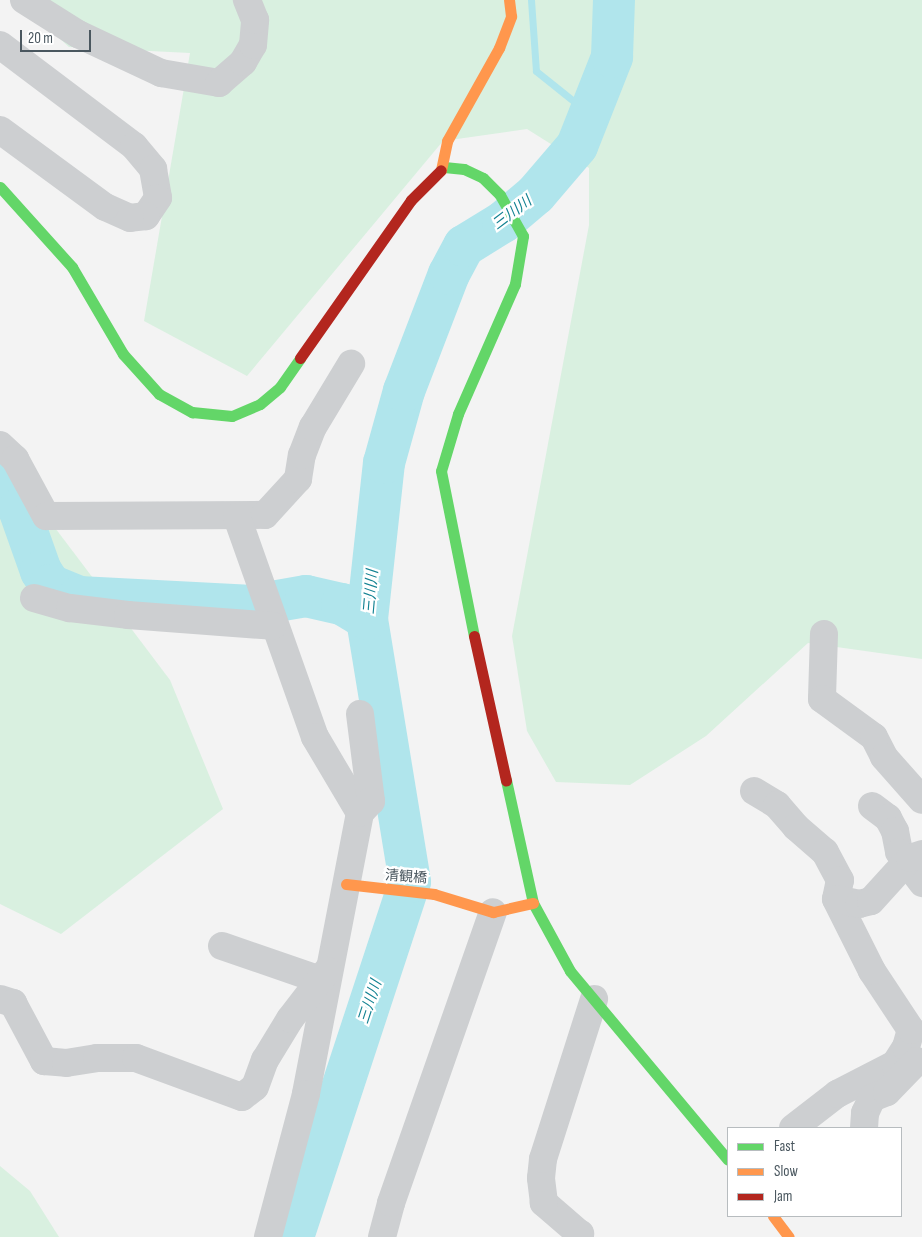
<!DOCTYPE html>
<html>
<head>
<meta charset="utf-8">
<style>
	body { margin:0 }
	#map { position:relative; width:922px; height:1237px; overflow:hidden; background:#f3f3f3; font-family:"Sofia Sans Condensed","Noto Sans JP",sans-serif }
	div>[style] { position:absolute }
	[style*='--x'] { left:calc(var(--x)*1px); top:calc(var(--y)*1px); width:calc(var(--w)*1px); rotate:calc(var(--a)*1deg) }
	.green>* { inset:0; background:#d9f0e0 }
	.stream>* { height:7px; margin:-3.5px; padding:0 3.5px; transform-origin:3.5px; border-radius:3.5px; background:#b0e5ec }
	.river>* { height:42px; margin:-21px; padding:0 21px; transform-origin:21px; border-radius:21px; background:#b0e5ec }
	.street>* { height:28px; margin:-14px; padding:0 14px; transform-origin:14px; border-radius:14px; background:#cdcfd1 }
	.fast>* { height:11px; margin:-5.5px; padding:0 5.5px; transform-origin:5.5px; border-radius:5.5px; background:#63d668 }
	.slow>* { height:11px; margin:-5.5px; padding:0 5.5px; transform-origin:5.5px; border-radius:5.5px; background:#ff974d }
	.jam>* { height:11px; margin:-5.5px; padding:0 5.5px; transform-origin:5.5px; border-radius:5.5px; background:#b3261e }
	span { translate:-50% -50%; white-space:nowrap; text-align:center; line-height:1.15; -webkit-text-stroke:4.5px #fff; paint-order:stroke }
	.street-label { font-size:14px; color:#4a575f }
	.water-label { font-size:15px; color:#138292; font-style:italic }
	.legend { position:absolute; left:727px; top:1127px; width:175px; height:90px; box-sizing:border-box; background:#fff; border:1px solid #b7bcbf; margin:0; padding:6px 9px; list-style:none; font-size:15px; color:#4a575f }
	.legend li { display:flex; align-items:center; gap:10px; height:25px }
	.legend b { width:25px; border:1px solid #b7bcbf }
	.scale { position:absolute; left:20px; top:30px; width:71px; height:22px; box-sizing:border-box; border:2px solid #4a575f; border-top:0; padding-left:6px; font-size:15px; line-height:18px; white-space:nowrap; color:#4a575f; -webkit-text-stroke:4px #fff; paint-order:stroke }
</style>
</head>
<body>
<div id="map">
	<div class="green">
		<div style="clip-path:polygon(17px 0,922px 0,922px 659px,808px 643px,706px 736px,630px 785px,556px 782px,527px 731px,512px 636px,589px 225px,589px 168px,527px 129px,443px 141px,247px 376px,144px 321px,190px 53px,69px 47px)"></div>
		<div style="clip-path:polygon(0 455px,170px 680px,223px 809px,61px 934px,0 904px)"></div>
		<div style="clip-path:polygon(0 1166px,30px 1191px,59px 1237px,0 1237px)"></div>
	</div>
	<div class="stream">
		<div style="--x:531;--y:0;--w:71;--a:86"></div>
		<div style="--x:536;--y:71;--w:70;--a:38.7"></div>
	</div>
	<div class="river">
		<div style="--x:0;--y:476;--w:38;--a:60"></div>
		<div style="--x:19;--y:509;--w:66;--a:70.5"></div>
		<div style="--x:41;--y:571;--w:17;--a:57"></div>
		<div style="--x:50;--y:585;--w:31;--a:22"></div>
		<div style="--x:79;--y:597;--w:169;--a:3"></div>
		<div style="--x:248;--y:606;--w:59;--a:-9.8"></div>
		<div style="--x:306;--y:596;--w:37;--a:13"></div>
		<div style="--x:342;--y:604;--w:29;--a:31"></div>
		<div style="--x:293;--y:1237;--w:374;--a:-71.8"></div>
		<div style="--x:410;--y:882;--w:266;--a:-99.3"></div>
		<div style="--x:367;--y:619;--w:157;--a:-83.8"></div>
		<div style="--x:384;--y:463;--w:75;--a:-74.5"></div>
		<div style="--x:404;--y:391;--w:125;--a:-69"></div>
		<div style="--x:449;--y:274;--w:32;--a:-62"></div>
		<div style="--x:464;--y:246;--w:46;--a:-31.6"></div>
		<div style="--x:503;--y:222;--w:43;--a:-40.3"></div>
		<div style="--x:536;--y:194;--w:63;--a:-49.5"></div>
		<div style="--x:577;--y:146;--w:96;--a:-68.5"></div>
		<div style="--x:612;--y:57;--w:57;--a:-88"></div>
	</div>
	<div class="street">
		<div style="--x:24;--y:0;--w:64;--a:32.2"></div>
		<div style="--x:78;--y:34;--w:92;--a:25.2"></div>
		<div style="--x:161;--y:73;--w:59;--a:9.8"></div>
		<div style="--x:219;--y:83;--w:32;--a:-41"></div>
		<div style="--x:243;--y:62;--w:20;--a:-60"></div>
		<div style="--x:253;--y:45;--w:25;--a:-85"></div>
		<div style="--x:255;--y:20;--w:22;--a:-112"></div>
		<div style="--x:0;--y:45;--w:168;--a:37"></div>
		<div style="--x:134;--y:146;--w:30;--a:50"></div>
		<div style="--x:153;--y:169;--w:29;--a:80"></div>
		<div style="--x:158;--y:198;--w:22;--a:124"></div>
		<div style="--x:146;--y:216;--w:16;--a:173"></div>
		<div style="--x:130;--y:218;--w:27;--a:-156"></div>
		<div style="--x:105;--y:207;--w:130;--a:-143.7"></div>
		<div style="--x:0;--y:445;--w:21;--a:43"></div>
		<div style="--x:15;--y:459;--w:65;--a:61.5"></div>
		<div style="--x:46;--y:516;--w:219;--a:-0.3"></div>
		<div style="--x:265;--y:515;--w:49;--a:-47.5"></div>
		<div style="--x:298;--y:479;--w:24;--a:-81"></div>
		<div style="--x:302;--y:455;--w:30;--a:-69"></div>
		<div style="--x:313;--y:427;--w:74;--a:-58.9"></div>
		<div style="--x:237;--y:517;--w:233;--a:70.5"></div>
		<div style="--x:315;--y:737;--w:88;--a:59.4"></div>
		<div style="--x:360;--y:813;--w:286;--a:100.9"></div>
		<div style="--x:306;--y:1094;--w:148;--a:104.9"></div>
		<div style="--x:34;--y:598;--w:37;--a:16"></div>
		<div style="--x:70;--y:608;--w:58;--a:6.9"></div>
		<div style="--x:128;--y:615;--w:145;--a:4.3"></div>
		<div style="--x:824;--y:634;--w:65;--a:91.8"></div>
		<div style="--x:822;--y:699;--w:64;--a:36.2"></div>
		<div style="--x:874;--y:737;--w:22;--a:63"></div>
		<div style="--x:884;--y:757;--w:57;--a:48.5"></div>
		<div style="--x:360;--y:714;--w:88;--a:82.8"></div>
		<div style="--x:371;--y:801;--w:16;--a:133"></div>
		<div style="--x:754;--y:791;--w:27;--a:31"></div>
		<div style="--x:777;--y:805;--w:29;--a:49"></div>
		<div style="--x:796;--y:827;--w:38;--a:41"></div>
		<div style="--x:825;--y:852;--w:32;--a:62"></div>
		<div style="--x:840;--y:880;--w:19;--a:102"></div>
		<div style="--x:872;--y:806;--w:20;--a:37"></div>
		<div style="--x:888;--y:818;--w:15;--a:62"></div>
		<div style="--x:895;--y:831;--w:21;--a:79"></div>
		<div style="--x:899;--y:852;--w:39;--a:53"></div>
		<div style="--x:222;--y:946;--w:105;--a:19"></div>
		<div style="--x:0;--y:999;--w:14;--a:17"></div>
		<div style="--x:13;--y:1003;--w:66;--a:61.9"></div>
		<div style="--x:44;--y:1061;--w:22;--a:5"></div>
		<div style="--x:66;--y:1063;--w:31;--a:-9"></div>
		<div style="--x:97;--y:1058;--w:39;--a:0"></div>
		<div style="--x:136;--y:1058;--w:113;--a:20.2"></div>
		<div style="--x:242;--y:1097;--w:16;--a:-38"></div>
		<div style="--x:255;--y:1087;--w:29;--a:-70"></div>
		<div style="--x:265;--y:1060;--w:48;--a:-58.6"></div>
		<div style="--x:290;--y:1019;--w:61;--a:-52.4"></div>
		<div style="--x:793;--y:1128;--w:56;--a:-37.7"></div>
		<div style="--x:837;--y:1094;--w:65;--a:-27.3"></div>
		<div style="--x:895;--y:1064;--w:20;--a:-57"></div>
		<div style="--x:906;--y:1047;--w:18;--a:-74"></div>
		<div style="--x:911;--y:1030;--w:71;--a:-123.5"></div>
		<div style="--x:872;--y:971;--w:80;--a:-116.6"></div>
		<div style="--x:836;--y:899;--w:24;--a:12"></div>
		<div style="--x:859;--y:904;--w:12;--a:-14"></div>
		<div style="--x:871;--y:901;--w:58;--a:-47.8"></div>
		<div style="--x:910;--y:858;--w:13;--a:-18"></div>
		<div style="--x:864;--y:1128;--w:15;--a:-86"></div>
		<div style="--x:865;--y:1113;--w:17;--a:-65"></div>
		<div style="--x:872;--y:1098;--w:16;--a:-22"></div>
		<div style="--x:887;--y:1092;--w:43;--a:-45.9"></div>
		<div style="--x:382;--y:1237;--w:35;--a:-75"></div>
		<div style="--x:391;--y:1203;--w:308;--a:-70.7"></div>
		<div style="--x:578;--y:1237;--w:4;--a:-56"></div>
		<div style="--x:580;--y:1234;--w:48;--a:-139.3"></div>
		<div style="--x:544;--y:1203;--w:25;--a:-97"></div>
		<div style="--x:541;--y:1178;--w:19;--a:-84"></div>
		<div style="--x:543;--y:1159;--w:168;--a:-72.3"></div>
	</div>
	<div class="fast">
		<div style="--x:444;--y:167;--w:20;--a:6"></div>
		<div style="--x:464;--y:169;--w:21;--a:25"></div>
		<div style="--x:483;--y:178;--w:24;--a:45"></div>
		<div style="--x:500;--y:195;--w:47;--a:60.7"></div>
		<div style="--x:523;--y:236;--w:49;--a:99.5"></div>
		<div style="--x:515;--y:284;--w:142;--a:113.7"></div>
		<div style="--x:458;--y:414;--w:59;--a:106.6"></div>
		<div style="--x:441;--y:471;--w:168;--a:78.7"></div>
		<div style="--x:0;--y:187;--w:108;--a:48"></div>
		<div style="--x:72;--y:267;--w:101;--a:59.6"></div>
		<div style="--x:123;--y:354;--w:54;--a:48"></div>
		<div style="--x:159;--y:394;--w:38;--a:29"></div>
		<div style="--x:192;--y:412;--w:40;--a:5.7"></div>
		<div style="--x:232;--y:416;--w:30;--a:-23"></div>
		<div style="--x:260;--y:404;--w:26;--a:-40"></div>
		<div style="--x:280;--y:387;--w:35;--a:-55"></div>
		<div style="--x:506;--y:780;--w:126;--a:77.6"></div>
		<div style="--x:533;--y:903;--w:77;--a:61.4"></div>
		<div style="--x:570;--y:971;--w:246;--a:50.1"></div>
	</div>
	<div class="slow">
		<div style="--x:441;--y:170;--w:30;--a:-78"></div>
		<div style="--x:447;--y:141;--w:107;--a:-60.8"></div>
		<div style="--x:499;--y:48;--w:34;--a:-69"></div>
		<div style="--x:511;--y:16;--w:16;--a:-97"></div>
		<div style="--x:346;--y:884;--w:89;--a:6.5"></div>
		<div style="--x:434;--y:894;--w:62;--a:17"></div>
		<div style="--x:493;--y:912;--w:41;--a:-12.7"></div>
		<div style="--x:773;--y:1216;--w:26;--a:53"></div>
	</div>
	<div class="jam">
		<div style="--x:300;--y:358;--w:193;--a:-54.9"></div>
		<div style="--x:411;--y:200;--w:42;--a:-45"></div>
		<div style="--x:474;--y:636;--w:148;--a:77.5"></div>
	</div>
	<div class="street-label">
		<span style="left:406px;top:877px;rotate:4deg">清観橋</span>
	</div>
	<div class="water-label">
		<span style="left:512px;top:213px;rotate:-37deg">三川川</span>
		<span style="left:371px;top:592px;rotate:-85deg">三川川</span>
		<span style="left:370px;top:1002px;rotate:-72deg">三川川</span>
	</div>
	<ul class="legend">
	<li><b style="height:6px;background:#63d668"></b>Fast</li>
	<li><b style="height:6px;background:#ff974d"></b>Slow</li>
	<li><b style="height:6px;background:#b3261e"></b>Jam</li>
	</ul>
	<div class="scale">20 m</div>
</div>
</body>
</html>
